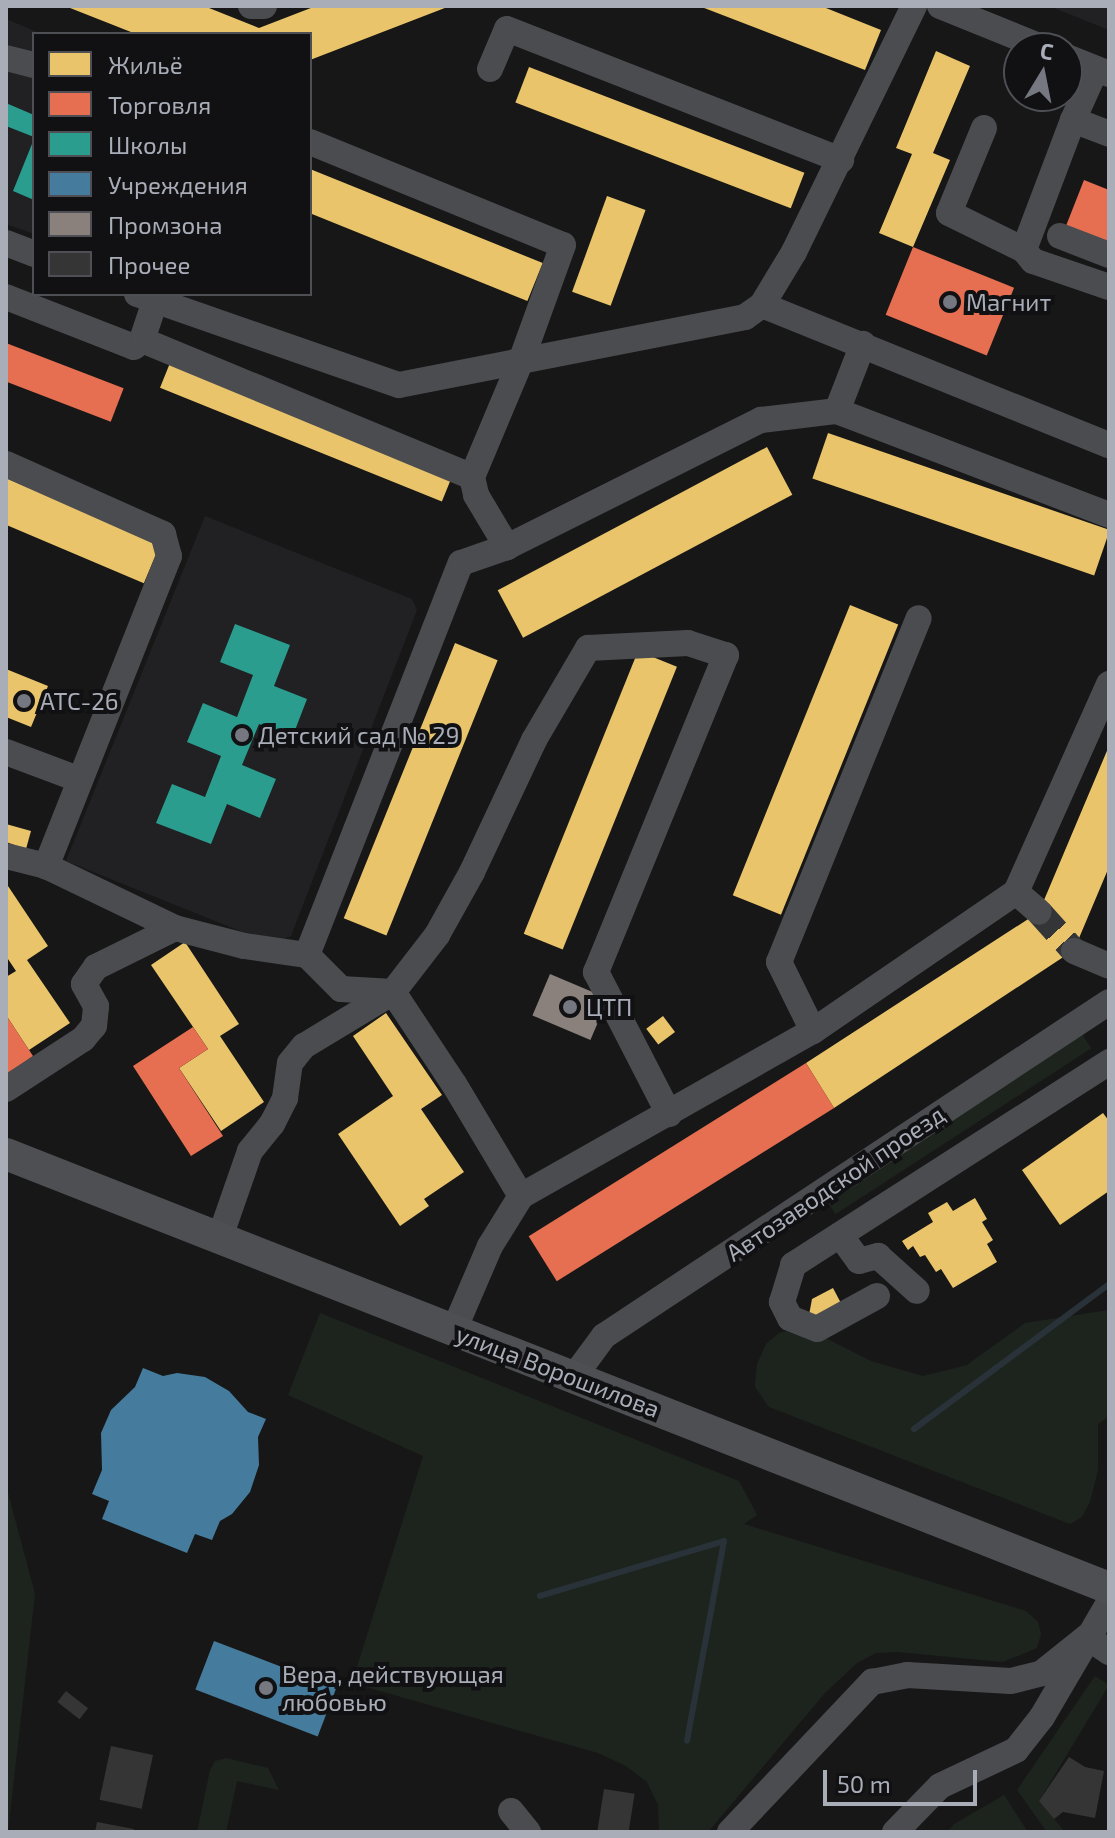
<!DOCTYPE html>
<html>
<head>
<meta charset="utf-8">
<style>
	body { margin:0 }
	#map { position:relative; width:1115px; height:1838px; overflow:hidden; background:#171717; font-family:"Exo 2",sans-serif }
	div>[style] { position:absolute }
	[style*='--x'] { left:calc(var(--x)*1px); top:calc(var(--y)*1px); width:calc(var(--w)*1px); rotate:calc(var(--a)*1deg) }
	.built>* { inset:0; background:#212123 }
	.green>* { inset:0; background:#1d241e; transform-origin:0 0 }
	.homes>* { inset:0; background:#e9c46a; transform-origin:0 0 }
	.shops>* { inset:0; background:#e76f51; transform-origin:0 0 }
	.schools>* { inset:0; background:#2a9d8f }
	.public>* { inset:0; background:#457b9d; transform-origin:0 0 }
	.industry>* { inset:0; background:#8a817c; transform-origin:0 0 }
	.stream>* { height:6px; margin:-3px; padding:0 3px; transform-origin:3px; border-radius:3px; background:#2a3239 }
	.building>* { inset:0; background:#353536; transform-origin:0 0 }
	.minor-tunnel>* { height:26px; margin-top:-13px; transform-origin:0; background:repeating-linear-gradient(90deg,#343537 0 26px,transparent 0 39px) }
	.minor>* { height:26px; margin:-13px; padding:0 13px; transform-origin:13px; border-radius:13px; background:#4b4c50 }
	.major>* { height:32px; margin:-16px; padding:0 16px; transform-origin:16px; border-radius:16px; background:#4d4f52 }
	.dots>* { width:22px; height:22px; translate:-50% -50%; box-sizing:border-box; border:4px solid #111113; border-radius:50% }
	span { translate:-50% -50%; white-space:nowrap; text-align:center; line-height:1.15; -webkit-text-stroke:8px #111113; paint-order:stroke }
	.poi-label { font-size:24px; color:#a8adb8 }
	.left { translate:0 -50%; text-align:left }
	.street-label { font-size:24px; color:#a8adb8 }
	.frame { position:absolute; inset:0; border:8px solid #a8adb8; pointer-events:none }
	.legend { position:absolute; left:32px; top:32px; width:280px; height:264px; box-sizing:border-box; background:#111113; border:2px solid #4d4f55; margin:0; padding:10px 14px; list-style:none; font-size:24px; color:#a8adb8 }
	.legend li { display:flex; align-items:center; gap:16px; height:40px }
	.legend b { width:40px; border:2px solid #4d4f55 }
	.north { position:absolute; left:1003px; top:32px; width:80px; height:80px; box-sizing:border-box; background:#111113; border:2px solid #4d4f55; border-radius:50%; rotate:10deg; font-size:22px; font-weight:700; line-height:32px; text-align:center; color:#a8adb8 }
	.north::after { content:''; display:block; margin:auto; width:28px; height:36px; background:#757880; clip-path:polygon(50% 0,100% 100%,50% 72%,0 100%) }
	.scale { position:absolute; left:823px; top:1770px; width:154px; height:36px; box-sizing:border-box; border:4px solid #a8adb8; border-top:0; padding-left:10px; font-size:24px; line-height:28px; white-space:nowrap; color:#a8adb8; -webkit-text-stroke:6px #111113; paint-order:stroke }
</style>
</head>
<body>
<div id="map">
	<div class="built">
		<div style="clip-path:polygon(1049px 6px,1109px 6px,1109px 30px)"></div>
		<div style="clip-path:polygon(6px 19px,42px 34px,34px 34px,34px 234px,6px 224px)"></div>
		<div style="clip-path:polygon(205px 516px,412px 599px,417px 610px,291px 936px,272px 944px,66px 861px)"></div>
	</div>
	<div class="green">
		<div style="left:1082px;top:1034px;width:17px;height:305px;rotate:57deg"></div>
		<div style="clip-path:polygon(1109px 1310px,1109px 1416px,1098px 1424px,1098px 1470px,1090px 1502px,1082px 1517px,1070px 1524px,769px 1407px,755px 1387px,757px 1364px,766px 1344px,779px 1333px,797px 1328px,816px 1333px,871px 1361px,923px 1376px,967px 1365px,1025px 1323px)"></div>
		<div style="clip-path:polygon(320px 1313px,739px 1481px,757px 1515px,744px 1524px,1026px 1611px,1038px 1622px,1041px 1634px,1037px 1648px,1003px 1662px,897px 1652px,876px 1653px,857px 1663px,825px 1693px,708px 1832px,659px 1832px,658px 1805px,647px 1782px,626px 1766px,598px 1753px,352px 1683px,423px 1456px,288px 1395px)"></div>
		<div style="clip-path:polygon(6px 1485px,35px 1594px,8px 1832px,6px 1832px)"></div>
		<div style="clip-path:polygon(1095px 1676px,1109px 1685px,1039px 1801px,1065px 1832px,1047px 1832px,1017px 1790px)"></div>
		<div style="clip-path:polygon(226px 1758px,268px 1768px,279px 1790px,237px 1781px,226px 1832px,197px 1832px,210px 1770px,215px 1761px)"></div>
		<div style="clip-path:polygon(1004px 1795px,1028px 1832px,947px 1832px,954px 1824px)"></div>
	</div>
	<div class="homes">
		<div style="clip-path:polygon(65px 6px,204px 6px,259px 28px,316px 6px,450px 6px,310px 60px,310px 34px,136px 34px)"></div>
		<div style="clip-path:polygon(699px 6px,821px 6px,881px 30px,865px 70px)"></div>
		<div style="clip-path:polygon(936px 51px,970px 66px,933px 153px,950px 160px,913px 247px,879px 233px,912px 154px,896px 148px)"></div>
		<div style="left:529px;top:67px;width:295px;height:38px;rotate:21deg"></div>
		<div style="left:310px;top:169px;width:251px;height:41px;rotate:22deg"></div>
		<div style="left:607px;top:196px;width:41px;height:102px;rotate:20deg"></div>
		<div style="left:172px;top:358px;width:304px;height:32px;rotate:22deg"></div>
		<div style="left:828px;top:433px;width:298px;height:48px;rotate:19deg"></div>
		<div style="left:767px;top:447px;width:54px;height:305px;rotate:62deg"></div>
		<div style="left:6px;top:478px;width:168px;height:43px;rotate:23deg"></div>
		<div style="left:850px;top:605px;width:52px;height:313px;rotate:22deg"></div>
		<div style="left:455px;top:643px;width:46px;height:297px;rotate:22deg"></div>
		<div style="left:638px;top:651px;width:42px;height:305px;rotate:22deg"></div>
		<div style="clip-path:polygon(6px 669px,48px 686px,31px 727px,6px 717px)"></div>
		<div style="clip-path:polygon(1109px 746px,1109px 867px,1074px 950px,834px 1108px,806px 1063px,1039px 912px)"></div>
		<div style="clip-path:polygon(6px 824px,31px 831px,26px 849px,6px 842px)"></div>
		<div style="clip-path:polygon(6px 883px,48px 946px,27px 960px,70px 1023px,29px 1050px,6px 1015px,6px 977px,16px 971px,6px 956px)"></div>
		<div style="clip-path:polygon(185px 942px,239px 1024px,220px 1036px,264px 1102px,221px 1131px,179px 1068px,208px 1049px,151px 965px)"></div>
		<div style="clip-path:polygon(386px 1013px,442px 1095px,421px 1109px,464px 1172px,424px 1199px,429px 1206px,400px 1226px,338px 1134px,393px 1096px,353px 1036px)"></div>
		<div style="left:663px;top:1016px;width:20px;height:21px;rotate:53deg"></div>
		<div style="clip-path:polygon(1103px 1113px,1109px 1121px,1109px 1191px,1060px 1225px,1022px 1170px)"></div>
		<div style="clip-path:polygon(975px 1198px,987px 1219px,982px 1222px,993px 1240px,987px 1244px,997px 1262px,953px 1288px,941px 1269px,936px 1272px,925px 1255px,920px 1257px,913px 1246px,908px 1250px,902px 1241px,933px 1222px,928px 1213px,947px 1202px,953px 1211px)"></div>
		<div style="clip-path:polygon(833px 1288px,843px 1307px,825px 1317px,809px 1315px,812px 1299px)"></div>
	</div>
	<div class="shops">
		<div style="clip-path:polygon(1084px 180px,1109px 190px,1109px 248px,1064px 231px)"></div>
		<div style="left:913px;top:247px;width:109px;height:73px;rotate:22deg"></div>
		<div style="left:6px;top:343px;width:126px;height:36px;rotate:21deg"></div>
		<div style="clip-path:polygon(6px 1015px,33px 1056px,6px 1075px)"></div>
		<div style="clip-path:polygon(193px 1027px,208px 1049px,179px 1068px,223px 1136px,191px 1156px,133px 1066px)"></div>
		<div style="left:806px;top:1063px;width:53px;height:327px;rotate:58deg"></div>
	</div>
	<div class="schools">
		<div style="clip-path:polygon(6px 103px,34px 115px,34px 137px,6px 126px)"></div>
		<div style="clip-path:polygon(34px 139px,34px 200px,13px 191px)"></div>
		<div style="clip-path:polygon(235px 624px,290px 645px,274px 686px,307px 699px,292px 738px,259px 724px,242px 765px,276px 779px,260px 818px,227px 804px,211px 844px,156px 823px,172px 784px,205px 797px,221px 756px,187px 742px,203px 703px,237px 717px,253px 675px,220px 662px)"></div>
	</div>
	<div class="public">
		<div style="clip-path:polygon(143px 1368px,163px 1376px,177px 1373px,205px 1377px,229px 1391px,248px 1412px,266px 1419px,258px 1437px,259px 1465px,250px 1492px,232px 1514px,220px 1521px,212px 1540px,195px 1534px,187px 1553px,102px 1519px,109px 1501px,92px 1494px,102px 1470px,101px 1433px,111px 1410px,135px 1387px)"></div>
		<div style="left:214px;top:1641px;width:131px;height:52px;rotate:21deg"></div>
	</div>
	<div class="industry">
		<div style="left:550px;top:974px;width:63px;height:45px;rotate:23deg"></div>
	</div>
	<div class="stream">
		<div style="--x:914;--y:1429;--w:243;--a:-36.6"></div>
		<div style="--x:540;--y:1596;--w:192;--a:-16.6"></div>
		<div style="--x:724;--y:1541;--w:203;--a:100.5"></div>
	</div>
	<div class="building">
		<div style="left:66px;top:1691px;width:28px;height:14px;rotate:38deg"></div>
		<div style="left:111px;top:1746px;width:43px;height:55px;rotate:12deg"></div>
		<div style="clip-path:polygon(1069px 1757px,1085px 1767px,1104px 1771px,1095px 1818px,1063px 1812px,1054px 1819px,1039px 1801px)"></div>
		<div style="left:604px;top:1789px;width:31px;height:43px;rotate:9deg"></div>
		<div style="clip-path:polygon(97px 1822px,134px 1829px,133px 1832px,95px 1832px)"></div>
	</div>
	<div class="minor-tunnel">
		<div style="--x:1039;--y:912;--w:52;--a:48.1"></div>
	</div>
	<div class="minor">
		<div style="--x:251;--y:6;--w:13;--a:0"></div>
		<div style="--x:940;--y:6;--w:112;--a:22"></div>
		<div style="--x:1067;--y:57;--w:45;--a:22"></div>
		<div style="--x:6;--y:58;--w:29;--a:14"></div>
		<div style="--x:490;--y:69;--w:43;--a:-67"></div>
		<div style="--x:507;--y:29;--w:359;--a:21.4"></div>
		<div style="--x:1096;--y:69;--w:56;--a:114.3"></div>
		<div style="--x:1073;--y:120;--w:39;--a:21"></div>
		<div style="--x:1073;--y:120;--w:139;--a:110.7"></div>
		<div style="--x:1024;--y:250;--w:14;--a:51"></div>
		<div style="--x:1033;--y:261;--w:80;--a:18.9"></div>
		<div style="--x:984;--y:128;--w:92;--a:112.4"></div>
		<div style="--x:949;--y:213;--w:84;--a:26.3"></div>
		<div style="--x:310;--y:142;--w:273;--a:22.2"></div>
		<div style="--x:563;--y:245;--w:120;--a:109.9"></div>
		<div style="--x:522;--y:358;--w:129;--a:112.8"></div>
		<div style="--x:1060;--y:236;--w:53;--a:21.2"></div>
		<div style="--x:6;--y:243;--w:30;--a:21"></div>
		<div style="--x:137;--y:294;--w:277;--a:19.2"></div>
		<div style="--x:399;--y:385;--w:353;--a:-11.1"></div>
		<div style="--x:745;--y:317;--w:21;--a:-35"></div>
		<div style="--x:762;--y:305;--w:62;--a:-58.9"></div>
		<div style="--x:794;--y:252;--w:274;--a:-64"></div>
		<div style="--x:6;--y:297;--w:137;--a:21.3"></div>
		<div style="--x:134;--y:347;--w:11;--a:-41"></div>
		<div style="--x:142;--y:340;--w:41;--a:-71.6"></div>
		<div style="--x:762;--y:305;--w:374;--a:22"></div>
		<div style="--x:142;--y:340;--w:357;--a:22.5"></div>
		<div style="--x:472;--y:477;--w:18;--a:77"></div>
		<div style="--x:476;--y:495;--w:61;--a:59.2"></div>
		<div style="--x:837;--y:411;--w:291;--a:20.9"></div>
		<div style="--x:6;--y:464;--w:172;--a:24"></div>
		<div style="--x:163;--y:534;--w:23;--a:75"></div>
		<div style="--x:169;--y:556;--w:334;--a:111.6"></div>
		<div style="--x:6;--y:752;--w:77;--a:20.6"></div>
		<div style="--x:6;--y:856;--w:41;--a:14"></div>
		<div style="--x:46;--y:866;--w:143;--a:25.7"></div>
		<div style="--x:1016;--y:892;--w:30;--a:41"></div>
		<div style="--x:1074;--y:951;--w:38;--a:23"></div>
		<div style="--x:307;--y:955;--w:421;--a:-68.6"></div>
		<div style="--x:461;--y:563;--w:49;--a:-19.2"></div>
		<div style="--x:507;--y:547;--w:284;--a:-26.6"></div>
		<div style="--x:761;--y:420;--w:77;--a:-6.8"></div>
		<div style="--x:837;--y:411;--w:72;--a:-68.8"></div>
		<div style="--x:813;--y:1031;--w:77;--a:-116.2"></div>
		<div style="--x:779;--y:962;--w:371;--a:-67.9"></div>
		<div style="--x:6;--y:1089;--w:92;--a:-33"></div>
		<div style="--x:83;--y:1039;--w:17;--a:-50"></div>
		<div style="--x:94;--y:1026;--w:20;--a:-84"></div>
		<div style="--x:96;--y:1006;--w:25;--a:-119"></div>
		<div style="--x:84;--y:984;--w:21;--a:-55"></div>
		<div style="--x:96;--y:967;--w:88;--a:-26.3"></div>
		<div style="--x:175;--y:928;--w:71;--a:14.6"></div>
		<div style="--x:244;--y:946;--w:64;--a:8.1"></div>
		<div style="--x:307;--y:955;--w:48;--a:45"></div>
		<div style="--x:341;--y:989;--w:52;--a:3.3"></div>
		<div style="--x:393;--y:992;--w:72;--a:-52.3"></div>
		<div style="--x:437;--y:935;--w:72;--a:-60.9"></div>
		<div style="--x:472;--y:872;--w:146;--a:-64.8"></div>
		<div style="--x:534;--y:740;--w:107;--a:-59.6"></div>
		<div style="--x:588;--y:648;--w:100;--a:-2.9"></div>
		<div style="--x:688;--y:643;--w:40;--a:18"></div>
		<div style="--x:726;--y:655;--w:343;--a:112.3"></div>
		<div style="--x:596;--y:972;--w:160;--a:62.8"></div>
		<div style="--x:840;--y:1235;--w:32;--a:54"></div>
		<div style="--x:859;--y:1261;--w:20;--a:-15"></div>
		<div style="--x:878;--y:1256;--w:52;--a:41.9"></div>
		<div style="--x:219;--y:1240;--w:94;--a:-70.8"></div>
		<div style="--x:250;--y:1151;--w:35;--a:-51"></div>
		<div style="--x:272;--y:1124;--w:29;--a:-63"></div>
		<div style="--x:285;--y:1098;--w:35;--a:-82"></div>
		<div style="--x:290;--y:1063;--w:22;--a:-51"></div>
		<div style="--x:304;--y:1046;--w:104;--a:-31.2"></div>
		<div style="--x:393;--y:992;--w:110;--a:56.5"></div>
		<div style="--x:454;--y:1084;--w:131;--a:59.1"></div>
		<div style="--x:877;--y:1296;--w:68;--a:151.2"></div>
		<div style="--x:817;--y:1329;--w:29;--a:-158"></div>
		<div style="--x:790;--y:1318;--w:18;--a:-117"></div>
		<div style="--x:782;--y:1302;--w:39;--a:-73"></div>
		<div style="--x:793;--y:1265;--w:376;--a:-32.7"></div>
		<div style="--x:454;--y:1330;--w:91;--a:-66.8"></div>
		<div style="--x:490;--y:1246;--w:59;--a:-58.2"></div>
		<div style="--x:521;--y:1196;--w:335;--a:-29.5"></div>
		<div style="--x:813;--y:1031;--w:246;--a:-34.4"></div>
		<div style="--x:1016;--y:892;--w:228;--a:-65.9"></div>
		<div style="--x:573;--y:1378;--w:52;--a:-53.6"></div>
		<div style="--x:604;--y:1336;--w:605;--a:-33.48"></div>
		<div style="--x:1087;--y:1637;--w:27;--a:34"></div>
		<div style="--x:511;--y:1811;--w:27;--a:51"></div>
		<div style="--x:730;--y:1832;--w:207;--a:-46.6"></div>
		<div style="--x:872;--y:1682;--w:36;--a:-11"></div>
		<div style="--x:907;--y:1675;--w:104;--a:3.3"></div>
		<div style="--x:1011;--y:1681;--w:32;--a:-14"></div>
		<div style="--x:1042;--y:1673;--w:58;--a:-38.7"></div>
		<div style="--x:895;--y:1832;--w:64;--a:-45.6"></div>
		<div style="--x:940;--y:1786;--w:84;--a:-25.3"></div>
		<div style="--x:1016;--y:1750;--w:42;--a:-51.8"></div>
		<div style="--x:1042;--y:1717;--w:132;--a:-59.6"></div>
	</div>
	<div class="major">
		<div style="--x:6;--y:1154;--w:1185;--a:21.48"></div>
	</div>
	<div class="dots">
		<div style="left:950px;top:302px;background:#757880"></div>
		<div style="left:24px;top:701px;background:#757880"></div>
		<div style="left:242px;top:735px;background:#757880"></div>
		<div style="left:570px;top:1007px;background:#757880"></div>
		<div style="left:266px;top:1688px;background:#757880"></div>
	</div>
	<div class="poi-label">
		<span class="left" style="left:966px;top:302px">Магнит</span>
		<span class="left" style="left:40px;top:701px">АТС-26</span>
		<span class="left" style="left:258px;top:735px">Детский сад № 29</span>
		<span class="left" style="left:586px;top:1007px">ЦТП</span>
		<span class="left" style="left:282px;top:1688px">Вера, действующая<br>любовью</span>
	</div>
	<div class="street-label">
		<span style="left:835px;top:1183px;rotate:-34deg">Автозаводской проезд</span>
		<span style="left:558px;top:1371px;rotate:21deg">улица Ворошилова</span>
	</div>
	<div class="frame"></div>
	<ul class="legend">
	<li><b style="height:22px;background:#e9c46a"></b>Жильё</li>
	<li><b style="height:22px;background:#e76f51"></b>Торговля</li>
	<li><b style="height:22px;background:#2a9d8f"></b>Школы</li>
	<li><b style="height:22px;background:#457b9d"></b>Учреждения</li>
	<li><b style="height:22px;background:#8a817c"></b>Промзона</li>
	<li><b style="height:22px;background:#353536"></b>Прочее</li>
	</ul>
	<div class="north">С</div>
	<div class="scale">50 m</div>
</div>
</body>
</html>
